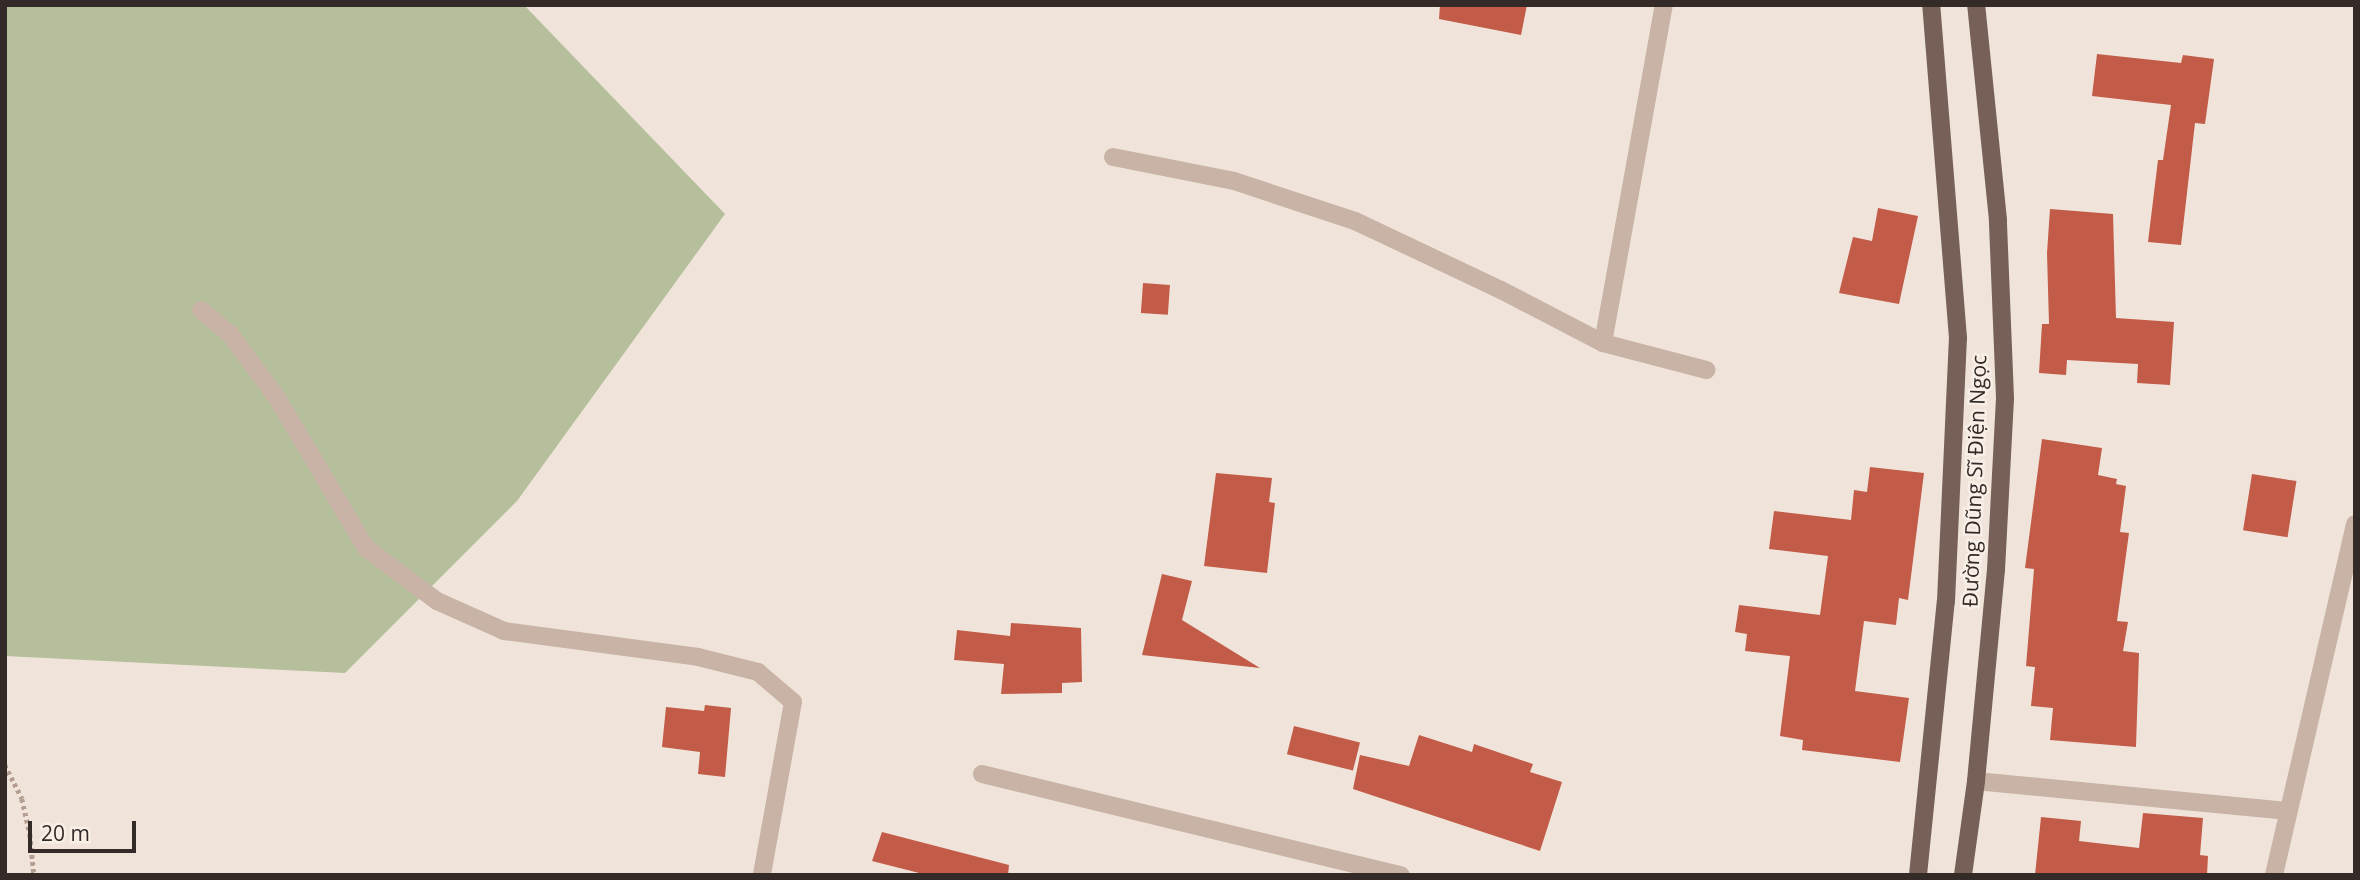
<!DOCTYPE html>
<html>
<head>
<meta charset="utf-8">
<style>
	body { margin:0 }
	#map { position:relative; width:2360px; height:880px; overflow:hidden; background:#f0e4da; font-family:"Open Sans",sans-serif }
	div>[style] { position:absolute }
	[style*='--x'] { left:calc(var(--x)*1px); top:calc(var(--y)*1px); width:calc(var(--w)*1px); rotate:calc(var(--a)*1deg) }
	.green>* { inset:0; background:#b5bf9b }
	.building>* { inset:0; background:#c25b47; transform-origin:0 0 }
	.path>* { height:4.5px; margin-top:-2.25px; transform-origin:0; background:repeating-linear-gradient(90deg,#b49d91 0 3.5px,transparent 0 7px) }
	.minor>* { height:18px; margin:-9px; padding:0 9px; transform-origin:9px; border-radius:9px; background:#c8b3a6 }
	.major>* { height:18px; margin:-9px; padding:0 9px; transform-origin:9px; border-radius:9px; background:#766058 }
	span { translate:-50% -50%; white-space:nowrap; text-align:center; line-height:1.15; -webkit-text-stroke:5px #f8efe6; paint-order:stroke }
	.street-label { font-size:21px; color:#342a27 }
	.frame { position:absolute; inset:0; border:7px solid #342a27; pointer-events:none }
	.scale { position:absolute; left:28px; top:821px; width:108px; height:32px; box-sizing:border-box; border:4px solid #342a27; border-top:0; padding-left:9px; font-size:21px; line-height:24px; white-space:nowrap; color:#342a27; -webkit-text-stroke:5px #f8efe6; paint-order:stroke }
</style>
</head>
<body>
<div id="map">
	<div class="green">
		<div style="clip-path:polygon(5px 5px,524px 5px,725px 214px,517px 501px,345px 673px,5px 656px)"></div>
	</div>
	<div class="building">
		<div style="clip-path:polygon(1440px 5px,1527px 5px,1521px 35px,1439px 19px)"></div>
		<div style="clip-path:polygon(2097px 54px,2181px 63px,2183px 55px,2214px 59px,2205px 124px,2195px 123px,2181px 245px,2148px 242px,2158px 160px,2163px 160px,2171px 105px,2092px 96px)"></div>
		<div style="clip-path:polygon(1878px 208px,1918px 216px,1899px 304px,1839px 293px,1853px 237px,1872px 241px)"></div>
		<div style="clip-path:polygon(2050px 209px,2113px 214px,2116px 318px,2174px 322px,2170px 385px,2137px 383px,2138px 364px,2067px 360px,2066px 375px,2039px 373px,2042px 324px,2049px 324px,2047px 253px)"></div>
		<div style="left:1143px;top:283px;width:27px;height:30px;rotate:4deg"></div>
		<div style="clip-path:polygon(2042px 439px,2102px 448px,2098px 475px,2117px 479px,2116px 484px,2126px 486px,2120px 532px,2129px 533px,2117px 621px,2128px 622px,2123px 651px,2139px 653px,2136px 747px,2050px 740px,2053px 708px,2031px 706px,2035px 667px,2026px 666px,2034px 569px,2025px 568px)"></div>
		<div style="clip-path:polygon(1870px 467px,1924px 473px,1908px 600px,1899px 598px,1896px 625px,1864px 621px,1855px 691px,1909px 698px,1900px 762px,1802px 750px,1803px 740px,1780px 736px,1790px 656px,1745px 651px,1747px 634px,1735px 632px,1739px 605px,1820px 615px,1828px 556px,1769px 549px,1774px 511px,1851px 520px,1854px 490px,1867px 492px)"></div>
		<div style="clip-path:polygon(1216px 473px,1272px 478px,1269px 502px,1275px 503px,1267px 573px,1204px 566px)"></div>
		<div style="left:2252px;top:474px;width:45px;height:57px;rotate:9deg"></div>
		<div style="clip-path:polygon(1162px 574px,1192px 581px,1182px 620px,1260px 668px,1142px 655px)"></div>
		<div style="clip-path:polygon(1011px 623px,1081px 628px,1082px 682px,1062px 683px,1062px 693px,1001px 694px,1004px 664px,954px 660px,957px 630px,1010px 636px)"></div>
		<div style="clip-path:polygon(705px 705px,731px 708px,725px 777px,698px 774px,700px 752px,662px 747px,666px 707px,704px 711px)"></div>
		<div style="left:1294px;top:726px;width:68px;height:29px;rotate:14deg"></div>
		<div style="clip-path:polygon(1419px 735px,1472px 752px,1474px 744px,1533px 764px,1530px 772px,1562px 782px,1540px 851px,1353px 789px,1360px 755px,1409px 766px)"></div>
		<div style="clip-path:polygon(2143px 813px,2203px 818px,2200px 855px,2208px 856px,2207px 875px,2035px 875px,2041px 817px,2081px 821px,2079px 841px,2139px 848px)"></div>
		<div style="clip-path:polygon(882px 832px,1009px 865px,1008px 875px,927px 875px,872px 861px)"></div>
	</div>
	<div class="path">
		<div style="--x:5;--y:765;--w:38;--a:63"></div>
		<div style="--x:22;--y:799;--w:36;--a:77"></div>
		<div style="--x:30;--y:834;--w:41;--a:84.4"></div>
	</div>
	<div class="minor">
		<div style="--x:1113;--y:157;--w:123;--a:11.2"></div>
		<div style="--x:1234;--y:181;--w:127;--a:18.3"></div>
		<div style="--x:1355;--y:221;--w:161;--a:25.3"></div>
		<div style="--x:1501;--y:290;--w:115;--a:27.5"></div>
		<div style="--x:1603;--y:343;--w:107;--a:14.6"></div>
		<div style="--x:201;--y:310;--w:38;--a:40"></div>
		<div style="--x:230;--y:334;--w:79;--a:53.7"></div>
		<div style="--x:277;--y:398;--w:174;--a:59.3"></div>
		<div style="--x:366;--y:548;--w:89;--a:36.7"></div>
		<div style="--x:437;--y:601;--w:73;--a:24.1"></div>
		<div style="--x:504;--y:631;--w:196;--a:7.6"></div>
		<div style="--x:698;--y:657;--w:62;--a:14"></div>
		<div style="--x:758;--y:672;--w:46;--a:40.6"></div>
		<div style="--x:793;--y:702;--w:176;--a:100.2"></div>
		<div style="--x:1603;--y:343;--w:343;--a:-79.8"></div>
		<div style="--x:982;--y:774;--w:431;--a:13.6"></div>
		<div style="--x:1976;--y:781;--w:314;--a:5.5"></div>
		<div style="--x:2274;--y:875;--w:360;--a:-77"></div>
	</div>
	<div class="major">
		<div style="--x:1918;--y:875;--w:275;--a:-84.2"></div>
		<div style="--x:1946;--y:601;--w:263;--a:-87.4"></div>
		<div style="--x:1958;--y:338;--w:334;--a:-94.6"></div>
		<div style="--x:1963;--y:875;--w:95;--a:-82.1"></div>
		<div style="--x:1976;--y:781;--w:212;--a:-84.6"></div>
		<div style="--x:1996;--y:570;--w:172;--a:-87"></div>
		<div style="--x:2005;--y:398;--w:178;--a:-92.3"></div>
		<div style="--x:1998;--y:220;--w:216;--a:-95.8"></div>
	</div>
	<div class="street-label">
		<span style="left:1974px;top:481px;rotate:-88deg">Đường Dũng Sĩ Điện Ngọc</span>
	</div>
	<div class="frame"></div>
	<div class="scale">20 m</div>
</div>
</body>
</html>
